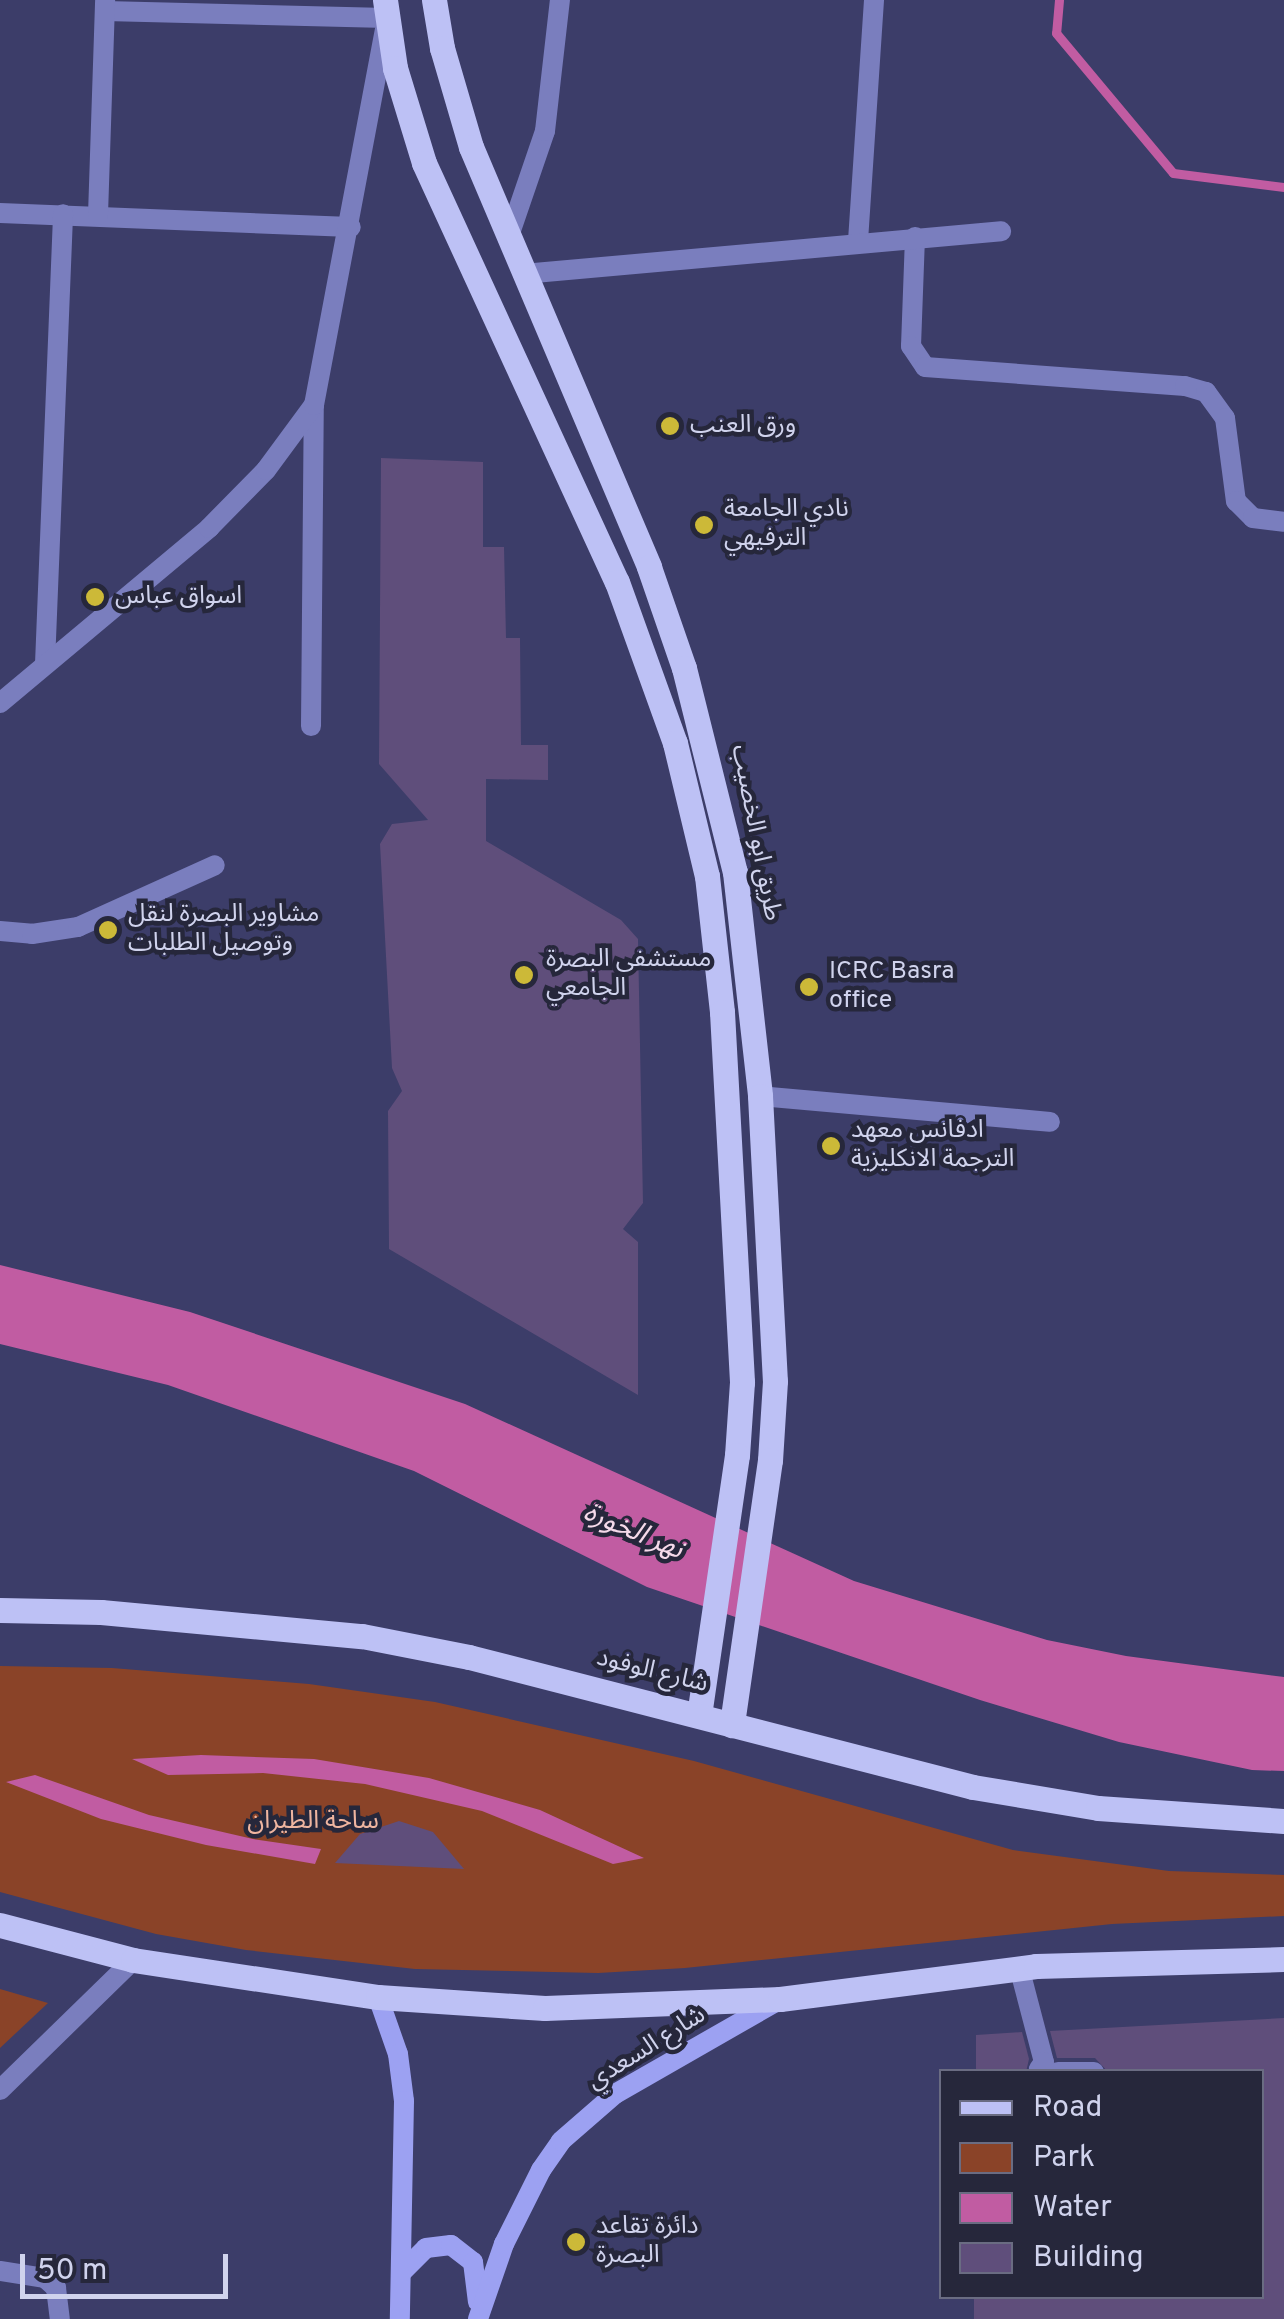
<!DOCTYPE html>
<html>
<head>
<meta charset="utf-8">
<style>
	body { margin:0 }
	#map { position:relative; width:1284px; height:2319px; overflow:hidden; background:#3c3d69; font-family:Overpass,"Noto Sans Arabic",sans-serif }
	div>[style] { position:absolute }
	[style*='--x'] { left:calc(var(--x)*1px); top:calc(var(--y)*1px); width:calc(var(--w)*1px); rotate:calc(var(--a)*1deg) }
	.green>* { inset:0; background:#8a4328 }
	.water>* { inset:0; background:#c15ca2 }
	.stream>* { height:9px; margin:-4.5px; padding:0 4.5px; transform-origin:4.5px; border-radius:4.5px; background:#c15ca2 }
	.building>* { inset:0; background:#5f4e7b }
	.minor>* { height:20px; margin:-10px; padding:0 10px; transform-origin:10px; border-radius:10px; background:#7a7ebe }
	.tertiary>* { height:20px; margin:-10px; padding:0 10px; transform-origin:10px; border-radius:10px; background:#7a7ebe }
	.secondary>* { height:20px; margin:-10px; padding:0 10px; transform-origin:10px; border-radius:10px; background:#9ca1f2 }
	.primary>* { height:25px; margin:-12.5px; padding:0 12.5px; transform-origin:12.5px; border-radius:12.5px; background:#bdc1f5 }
	.dots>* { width:28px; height:28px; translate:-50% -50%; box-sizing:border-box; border:5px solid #26273b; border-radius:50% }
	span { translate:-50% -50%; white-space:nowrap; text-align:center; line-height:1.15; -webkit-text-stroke:9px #26273b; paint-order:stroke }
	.poi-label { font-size:25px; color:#d0d3ed }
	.left { translate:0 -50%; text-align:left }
	.street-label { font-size:25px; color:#d0d3ed }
	.park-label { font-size:25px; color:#efb5a0 }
	.water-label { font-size:28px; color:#f5daea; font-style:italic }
	.legend { position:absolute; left:939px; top:2069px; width:325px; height:230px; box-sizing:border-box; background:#26273b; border:2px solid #6a6c82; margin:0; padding:12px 18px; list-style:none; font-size:30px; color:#d0d3ed }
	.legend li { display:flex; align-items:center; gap:20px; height:50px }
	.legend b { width:50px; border:2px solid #6a6c82 }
	.scale { position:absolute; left:20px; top:2254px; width:208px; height:45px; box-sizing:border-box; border:5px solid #d0d3ed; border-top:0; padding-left:12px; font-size:30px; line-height:35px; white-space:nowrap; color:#d0d3ed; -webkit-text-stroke:8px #26273b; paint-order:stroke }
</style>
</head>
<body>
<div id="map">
	<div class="green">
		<div style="clip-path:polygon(0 1666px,112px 1668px,309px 1684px,435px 1702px,694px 1761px,1013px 1850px,1169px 1871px,1284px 1875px,1284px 1916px,1112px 1924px,685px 1968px,598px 1973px,415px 1969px,246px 1950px,156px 1934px,0 1892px)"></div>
		<div style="clip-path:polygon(0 1989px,48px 2003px,0 2048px)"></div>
	</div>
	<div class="water">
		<div style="clip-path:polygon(0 1265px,190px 1312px,465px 1404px,854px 1581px,1047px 1640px,1126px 1656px,1284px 1677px,1284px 1771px,1252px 1770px,1119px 1742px,980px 1700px,647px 1587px,414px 1471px,168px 1385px,0 1344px)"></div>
		<div style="clip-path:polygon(201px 1755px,314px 1759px,429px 1778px,540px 1810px,644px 1858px,613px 1864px,482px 1811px,365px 1784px,263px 1773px,168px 1775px,132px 1759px)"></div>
		<div style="clip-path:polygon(35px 1775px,149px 1815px,253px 1839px,321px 1849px,315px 1864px,206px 1845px,101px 1819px,6px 1782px)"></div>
	</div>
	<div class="stream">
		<div style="--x:1059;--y:0;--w:33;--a:95"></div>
		<div style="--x:1056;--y:33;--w:182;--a:50.1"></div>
		<div style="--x:1173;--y:173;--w:112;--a:7.2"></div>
	</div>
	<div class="building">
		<div style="clip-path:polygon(381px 458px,483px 462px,483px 547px,504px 547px,506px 638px,520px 638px,521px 745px,548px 745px,548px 780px,486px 779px,486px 841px,621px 920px,638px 939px,643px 1203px,623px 1229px,638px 1242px,638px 1395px,389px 1249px,388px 1111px,402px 1091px,392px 1068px,380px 844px,392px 824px,428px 820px,379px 764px)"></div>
		<div style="clip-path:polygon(399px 1821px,433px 1832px,464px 1869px,335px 1863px,360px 1834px)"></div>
		<div style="clip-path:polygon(1284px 2018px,1284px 2319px,974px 2319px,974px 2296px,1262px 2296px,1262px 2072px,1108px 2072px,1095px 2058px,1057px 2058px,1050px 2031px)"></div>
		<div style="clip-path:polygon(1022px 2032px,1029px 2059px,1026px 2072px,976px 2072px,976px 2035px)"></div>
	</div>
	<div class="minor">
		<div style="--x:105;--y:11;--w:282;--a:1.4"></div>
		<div style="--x:0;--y:213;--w:351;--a:2.3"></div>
		<div style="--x:98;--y:215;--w:215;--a:-88.1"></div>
		<div style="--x:915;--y:237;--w:109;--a:92.1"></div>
		<div style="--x:911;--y:346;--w:25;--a:56"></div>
		<div style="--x:925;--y:367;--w:261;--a:4.2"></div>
		<div style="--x:1185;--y:386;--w:22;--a:16"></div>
		<div style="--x:1206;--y:392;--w:32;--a:54"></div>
		<div style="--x:1225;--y:418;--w:84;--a:82.5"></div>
		<div style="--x:1236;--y:501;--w:24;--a:45"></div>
		<div style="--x:1253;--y:518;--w:31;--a:7"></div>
		<div style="--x:508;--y:239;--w:114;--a:-71.1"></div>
		<div style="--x:545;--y:131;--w:132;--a:-83.5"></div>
		<div style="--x:858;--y:241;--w:242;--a:-86.2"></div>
		<div style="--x:523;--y:274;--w:480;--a:-5.1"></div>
		<div style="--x:45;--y:664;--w:450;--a:-87.7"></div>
		<div style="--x:311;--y:726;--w:321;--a:-89.5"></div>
		<div style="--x:0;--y:931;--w:32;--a:5"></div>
		<div style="--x:32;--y:934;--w:47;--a:-8.7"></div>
		<div style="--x:78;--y:927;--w:150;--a:-24.3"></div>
		<div style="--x:760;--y:1096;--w:291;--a:5.1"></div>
		<div style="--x:1019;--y:1967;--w:98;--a:75.3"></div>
		<div style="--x:1044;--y:2062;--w:9;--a:126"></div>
		<div style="--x:1058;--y:2072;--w:36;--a:0"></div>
		<div style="--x:0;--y:2271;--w:46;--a:8.8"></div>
		<div style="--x:45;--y:2278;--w:15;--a:42"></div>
		<div style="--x:56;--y:2288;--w:31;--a:83"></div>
	</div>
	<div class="tertiary">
		<div style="--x:0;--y:703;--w:273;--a:-39.9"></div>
		<div style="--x:209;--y:528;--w:81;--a:-45.5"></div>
		<div style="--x:266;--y:470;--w:81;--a:-53.6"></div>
		<div style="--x:314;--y:405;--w:382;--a:-79.3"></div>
		<div style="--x:0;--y:2090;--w:186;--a:-44.3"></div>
	</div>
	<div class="secondary">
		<div style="--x:378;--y:1997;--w:60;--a:70.7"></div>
		<div style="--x:398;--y:2054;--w:47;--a:82.7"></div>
		<div style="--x:404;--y:2101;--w:218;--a:91.1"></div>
		<div style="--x:401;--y:2273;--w:35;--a:-45"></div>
		<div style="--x:426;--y:2248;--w:25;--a:-7"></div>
		<div style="--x:451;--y:2245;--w:28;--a:38"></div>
		<div style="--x:473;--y:2262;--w:40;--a:82.9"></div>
		<div style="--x:478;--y:2319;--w:79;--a:-70.9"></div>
		<div style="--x:504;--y:2244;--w:83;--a:-63.4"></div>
		<div style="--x:541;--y:2170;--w:35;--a:-55"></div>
		<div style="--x:561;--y:2141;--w:72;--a:-41"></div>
		<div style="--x:615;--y:2094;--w:189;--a:-29.8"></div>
	</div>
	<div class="primary">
		<div style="--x:385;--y:0;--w:69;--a:81.6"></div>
		<div style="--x:395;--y:68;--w:99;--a:73"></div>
		<div style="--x:424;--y:163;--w:461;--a:65.3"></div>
		<div style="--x:617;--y:582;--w:171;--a:70.2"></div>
		<div style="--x:675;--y:743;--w:137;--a:76.5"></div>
		<div style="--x:707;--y:876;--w:137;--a:83.7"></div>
		<div style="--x:722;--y:1012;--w:371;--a:86.9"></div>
		<div style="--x:742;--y:1382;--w:73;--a:93.9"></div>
		<div style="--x:737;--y:1455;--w:263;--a:98.3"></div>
		<div style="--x:434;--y:0;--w:49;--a:80.5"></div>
		<div style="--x:442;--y:48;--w:103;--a:73.7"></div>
		<div style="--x:471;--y:147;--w:456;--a:67"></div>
		<div style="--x:649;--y:567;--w:107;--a:70.9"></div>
		<div style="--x:684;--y:668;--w:210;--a:76"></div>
		<div style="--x:735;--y:872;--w:225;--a:83.6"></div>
		<div style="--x:760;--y:1096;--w:285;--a:87"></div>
		<div style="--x:775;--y:1381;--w:79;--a:93.6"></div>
		<div style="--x:770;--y:1460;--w:268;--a:98.2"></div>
		<div style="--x:0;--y:1610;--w:101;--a:1.1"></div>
		<div style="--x:101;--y:1612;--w:262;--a:5.3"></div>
		<div style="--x:362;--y:1636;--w:109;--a:11.1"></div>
		<div style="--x:469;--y:1657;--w:520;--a:14.46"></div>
		<div style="--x:973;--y:1787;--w:127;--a:9.5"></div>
		<div style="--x:1098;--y:1808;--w:186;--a:4"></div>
		<div style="--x:0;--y:1925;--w:138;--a:14.7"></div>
		<div style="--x:133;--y:1960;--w:248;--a:8.6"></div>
		<div style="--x:378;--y:1997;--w:167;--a:3.8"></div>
		<div style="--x:545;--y:2008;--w:235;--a:-2.2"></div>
		<div style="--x:780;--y:1999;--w:258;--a:-7.3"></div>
		<div style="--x:1036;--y:1966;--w:248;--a:-1.6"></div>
	</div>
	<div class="dots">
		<div style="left:670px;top:426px;background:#ccb938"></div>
		<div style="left:704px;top:525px;background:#ccb938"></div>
		<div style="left:95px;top:597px;background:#ccb938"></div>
		<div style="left:108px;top:930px;background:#ccb938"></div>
		<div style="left:524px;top:975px;background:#ccb938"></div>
		<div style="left:809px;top:987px;background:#ccb938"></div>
		<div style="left:831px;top:1146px;background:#ccb938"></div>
		<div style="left:576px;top:2242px;background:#ccb938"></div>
	</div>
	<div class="poi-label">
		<span class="left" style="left:690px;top:426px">ورق العنب</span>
		<span class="left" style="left:724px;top:525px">نادي الجامعة<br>الترفيهي</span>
		<span class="left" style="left:115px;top:597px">اسواق عباس</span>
		<span class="left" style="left:128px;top:930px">مشاوير البصرة لنقل<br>وتوصيل الطلبات</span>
		<span class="left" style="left:546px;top:975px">مستشفى البصرة<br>الجامعي</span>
		<span class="left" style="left:829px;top:987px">ICRC Basra<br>office</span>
		<span class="left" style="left:851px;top:1146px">ادفانس معهد<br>الترجمة الانكليزية</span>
		<span class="left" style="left:596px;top:2242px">دائرة تقاعد<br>البصرة</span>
	</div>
	<div class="street-label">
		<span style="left:755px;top:833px;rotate:79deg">طريق ابو الخصيب</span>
		<span style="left:652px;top:1672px;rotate:14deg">شارع الوفود</span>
		<span style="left:647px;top:2049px;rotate:-32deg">شارع السعدي</span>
	</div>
	<div class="park-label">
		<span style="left:313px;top:1822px">ساحة الطيران</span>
	</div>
	<div class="water-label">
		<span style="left:633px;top:1532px;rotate:23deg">نهر الخورة</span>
	</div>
	<ul class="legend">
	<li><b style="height:12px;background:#bdc1f5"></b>Road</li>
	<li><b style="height:28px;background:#8a4328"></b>Park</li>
	<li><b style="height:28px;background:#c15ca2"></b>Water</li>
	<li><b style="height:28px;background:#5f4e7b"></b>Building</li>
	</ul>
	<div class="scale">50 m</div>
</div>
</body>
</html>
